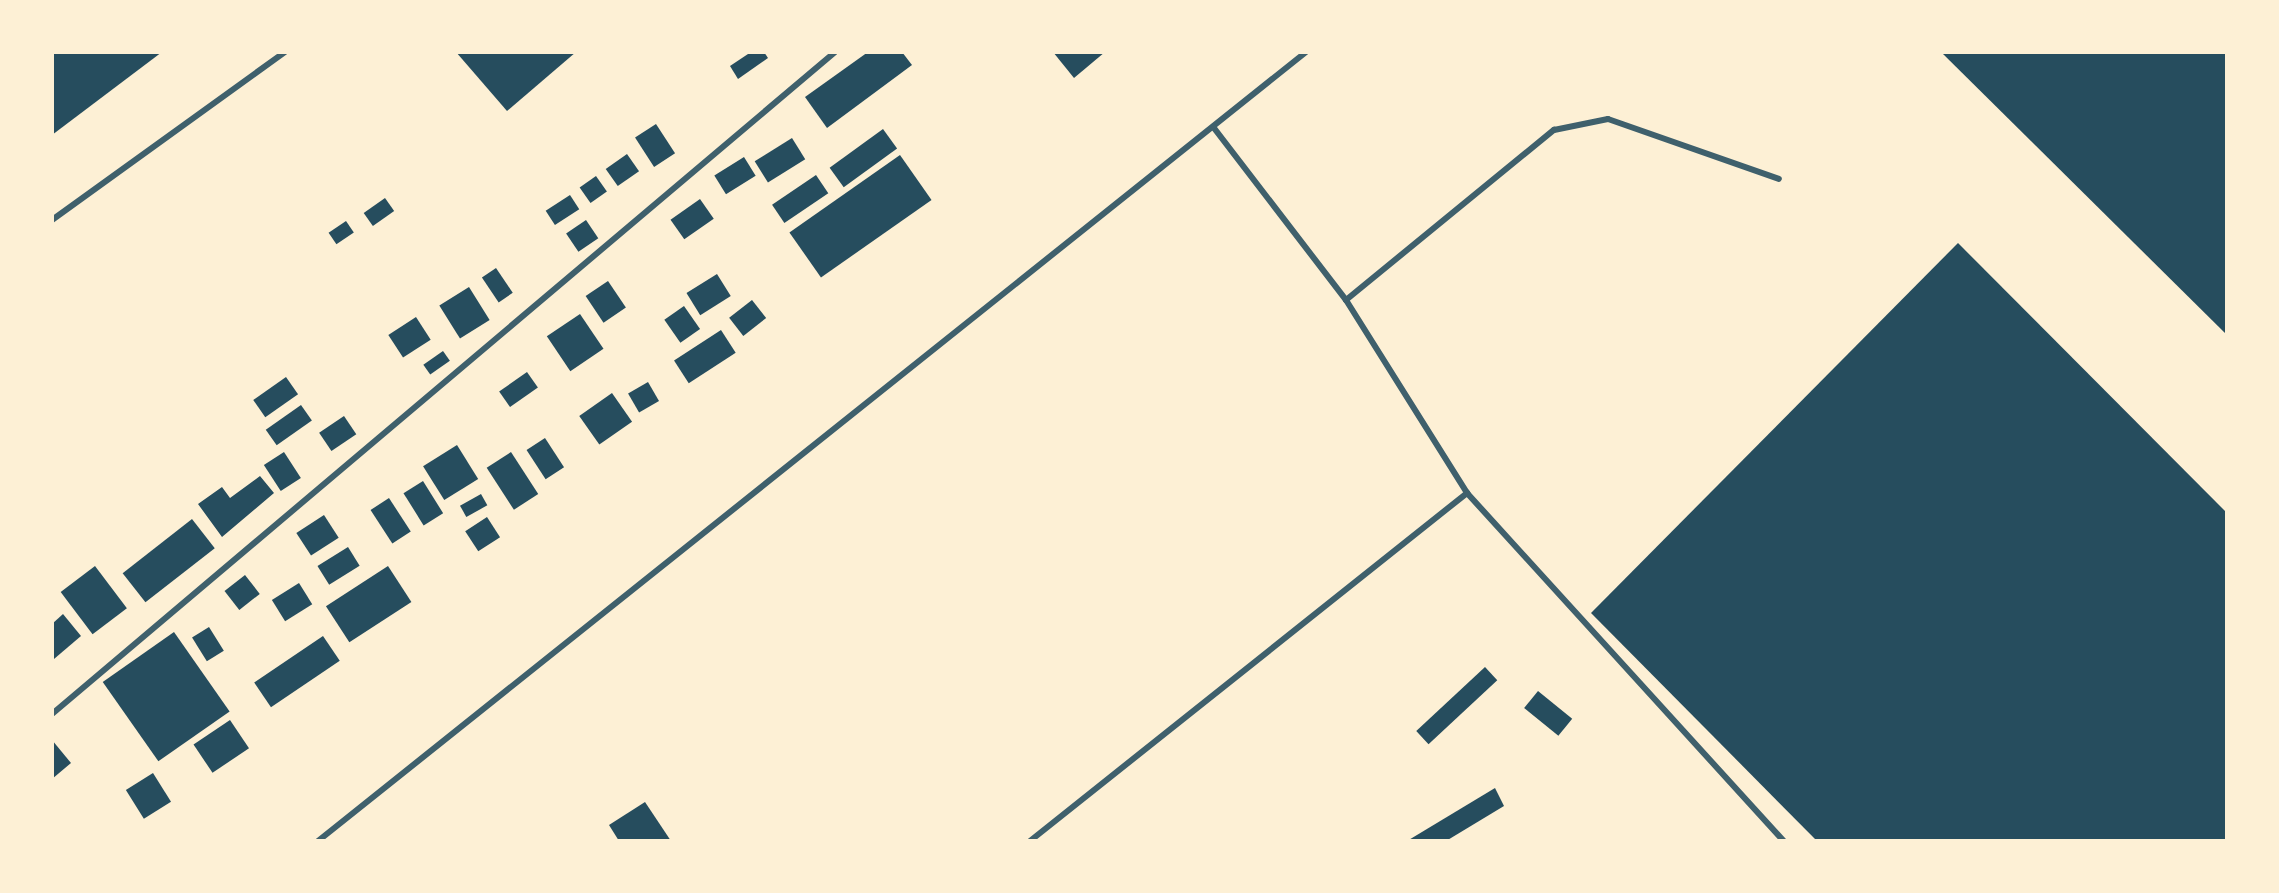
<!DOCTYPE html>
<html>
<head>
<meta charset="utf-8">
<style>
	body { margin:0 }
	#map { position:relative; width:2279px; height:893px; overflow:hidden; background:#fdf0d5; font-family:"IBM Plex Sans",sans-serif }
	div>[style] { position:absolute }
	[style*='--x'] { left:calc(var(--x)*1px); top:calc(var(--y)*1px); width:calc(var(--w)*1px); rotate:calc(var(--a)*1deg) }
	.building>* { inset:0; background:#264d5e; transform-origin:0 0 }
	.service>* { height:6px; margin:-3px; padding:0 3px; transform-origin:3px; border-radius:3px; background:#3f606c }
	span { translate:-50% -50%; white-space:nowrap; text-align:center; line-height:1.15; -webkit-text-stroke:6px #fdf0d5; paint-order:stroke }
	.frame { position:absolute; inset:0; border:54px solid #fdf0d5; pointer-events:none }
</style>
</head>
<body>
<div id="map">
	<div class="building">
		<div style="clip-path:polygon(52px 52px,162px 52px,52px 135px)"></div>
		<div style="clip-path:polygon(456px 52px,576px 52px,507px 111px)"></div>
		<div style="clip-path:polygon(751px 52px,764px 52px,768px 58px,738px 79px,730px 66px)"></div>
		<div style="clip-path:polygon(868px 52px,902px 52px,912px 65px,827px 128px,805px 97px)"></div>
		<div style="clip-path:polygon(1053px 52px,1105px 52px,1074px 78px)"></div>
		<div style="clip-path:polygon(1941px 52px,2227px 52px,2227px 335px)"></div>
		<div style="left:656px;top:124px;width:35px;height:25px;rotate:57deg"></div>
		<div style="left:883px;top:129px;width:24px;height:66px;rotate:54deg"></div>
		<div style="left:792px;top:138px;width:25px;height:44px;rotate:58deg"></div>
		<div style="left:627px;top:154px;width:21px;height:26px;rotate:55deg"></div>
		<div style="left:900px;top:155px;width:55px;height:135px;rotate:55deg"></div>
		<div style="left:744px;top:157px;width:22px;height:35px;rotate:58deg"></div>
		<div style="left:816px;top:175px;width:22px;height:53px;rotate:56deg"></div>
		<div style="left:596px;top:176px;width:19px;height:20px;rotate:55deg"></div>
		<div style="left:570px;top:195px;width:17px;height:29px;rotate:57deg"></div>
		<div style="left:385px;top:198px;width:16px;height:26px;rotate:55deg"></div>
		<div style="left:700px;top:199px;width:24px;height:36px;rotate:55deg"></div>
		<div style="left:586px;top:220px;width:22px;height:24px;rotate:56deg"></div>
		<div style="left:346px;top:221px;width:14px;height:21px;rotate:56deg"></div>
		<div style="clip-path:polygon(1958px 243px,2227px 513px,2227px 841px,1817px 841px,1591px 613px)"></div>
		<div style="left:496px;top:268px;width:30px;height:17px;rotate:56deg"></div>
		<div style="left:717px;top:274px;width:26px;height:36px;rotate:58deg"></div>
		<div style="left:608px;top:281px;width:32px;height:27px;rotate:56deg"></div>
		<div style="left:469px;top:287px;width:39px;height:35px;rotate:58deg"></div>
		<div style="left:752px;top:300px;width:23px;height:29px;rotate:52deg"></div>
		<div style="left:684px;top:306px;width:28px;height:24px;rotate:55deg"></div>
		<div style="left:580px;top:314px;width:42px;height:40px;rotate:56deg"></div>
		<div style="left:416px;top:317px;width:27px;height:33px;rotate:57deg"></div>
		<div style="left:721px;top:330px;width:27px;height:56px;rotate:57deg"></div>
		<div style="left:443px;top:351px;width:12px;height:24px;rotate:55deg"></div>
		<div style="left:527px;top:372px;width:19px;height:34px;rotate:55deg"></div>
		<div style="left:286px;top:377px;width:21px;height:40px;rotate:55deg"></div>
		<div style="left:648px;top:382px;width:22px;height:23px;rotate:60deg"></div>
		<div style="left:612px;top:393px;width:35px;height:40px;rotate:55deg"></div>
		<div style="left:301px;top:405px;width:19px;height:43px;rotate:55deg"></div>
		<div style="left:344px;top:416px;width:22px;height:30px;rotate:56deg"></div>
		<div style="left:545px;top:438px;width:35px;height:22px;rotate:57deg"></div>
		<div style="left:457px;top:445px;width:40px;height:40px;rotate:58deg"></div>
		<div style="left:284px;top:452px;width:31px;height:24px;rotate:57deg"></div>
		<div style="left:511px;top:452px;width:50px;height:29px;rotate:57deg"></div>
		<div style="clip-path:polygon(260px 476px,274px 493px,222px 537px,198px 504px,222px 487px,230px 498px)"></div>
		<div style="left:423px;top:481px;width:38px;height:23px;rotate:58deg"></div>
		<div style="left:481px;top:494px;width:13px;height:24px;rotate:61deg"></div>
		<div style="left:389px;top:498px;width:40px;height:22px;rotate:57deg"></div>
		<div style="left:324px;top:515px;width:27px;height:33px;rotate:57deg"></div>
		<div style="left:487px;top:517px;width:24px;height:26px;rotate:57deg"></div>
		<div style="left:192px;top:519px;width:37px;height:88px;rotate:52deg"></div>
		<div style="left:348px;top:547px;width:22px;height:36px;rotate:58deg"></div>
		<div style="left:95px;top:566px;width:53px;height:43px;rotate:53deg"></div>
		<div style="left:388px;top:566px;width:43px;height:74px;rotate:57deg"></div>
		<div style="left:245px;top:575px;width:24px;height:26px;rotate:52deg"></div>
		<div style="left:299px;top:583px;width:25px;height:32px;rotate:58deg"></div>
		<div style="clip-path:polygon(63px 614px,81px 636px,54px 659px,52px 624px)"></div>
		<div style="left:209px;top:627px;width:28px;height:20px;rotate:58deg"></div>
		<div style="left:174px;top:632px;width:97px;height:87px;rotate:55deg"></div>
		<div style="left:323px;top:636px;width:30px;height:83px;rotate:56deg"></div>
		<div style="left:1485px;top:667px;width:18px;height:94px;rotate:47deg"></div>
		<div style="left:1538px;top:691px;width:44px;height:22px;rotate:39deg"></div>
		<div style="left:230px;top:720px;width:34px;height:44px;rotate:56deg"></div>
		<div style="clip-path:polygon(52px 740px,71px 763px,52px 779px)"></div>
		<div style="left:153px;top:773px;width:34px;height:32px;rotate:58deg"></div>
		<div style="clip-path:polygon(1495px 788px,1504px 806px,1446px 841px,1407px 841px)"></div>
		<div style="clip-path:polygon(645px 802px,671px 841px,619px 841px,609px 825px)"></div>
	</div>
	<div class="service">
		<div style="--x:1214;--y:128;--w:217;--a:52.5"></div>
		<div style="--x:1346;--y:300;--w:228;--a:57.9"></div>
		<div style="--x:1467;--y:493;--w:471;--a:47.7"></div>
		<div style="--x:52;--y:220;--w:287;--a:-35.8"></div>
		<div style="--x:1346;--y:300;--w:269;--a:-39.3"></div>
		<div style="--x:1554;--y:130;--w:55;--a:-11.5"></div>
		<div style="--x:1608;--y:119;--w:181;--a:19.3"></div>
		<div style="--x:52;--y:714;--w:1025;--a:-40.21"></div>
		<div style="--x:318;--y:841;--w:1264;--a:-38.61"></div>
		<div style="--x:1030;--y:841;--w:559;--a:-38.53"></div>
	</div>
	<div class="frame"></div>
</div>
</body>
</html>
